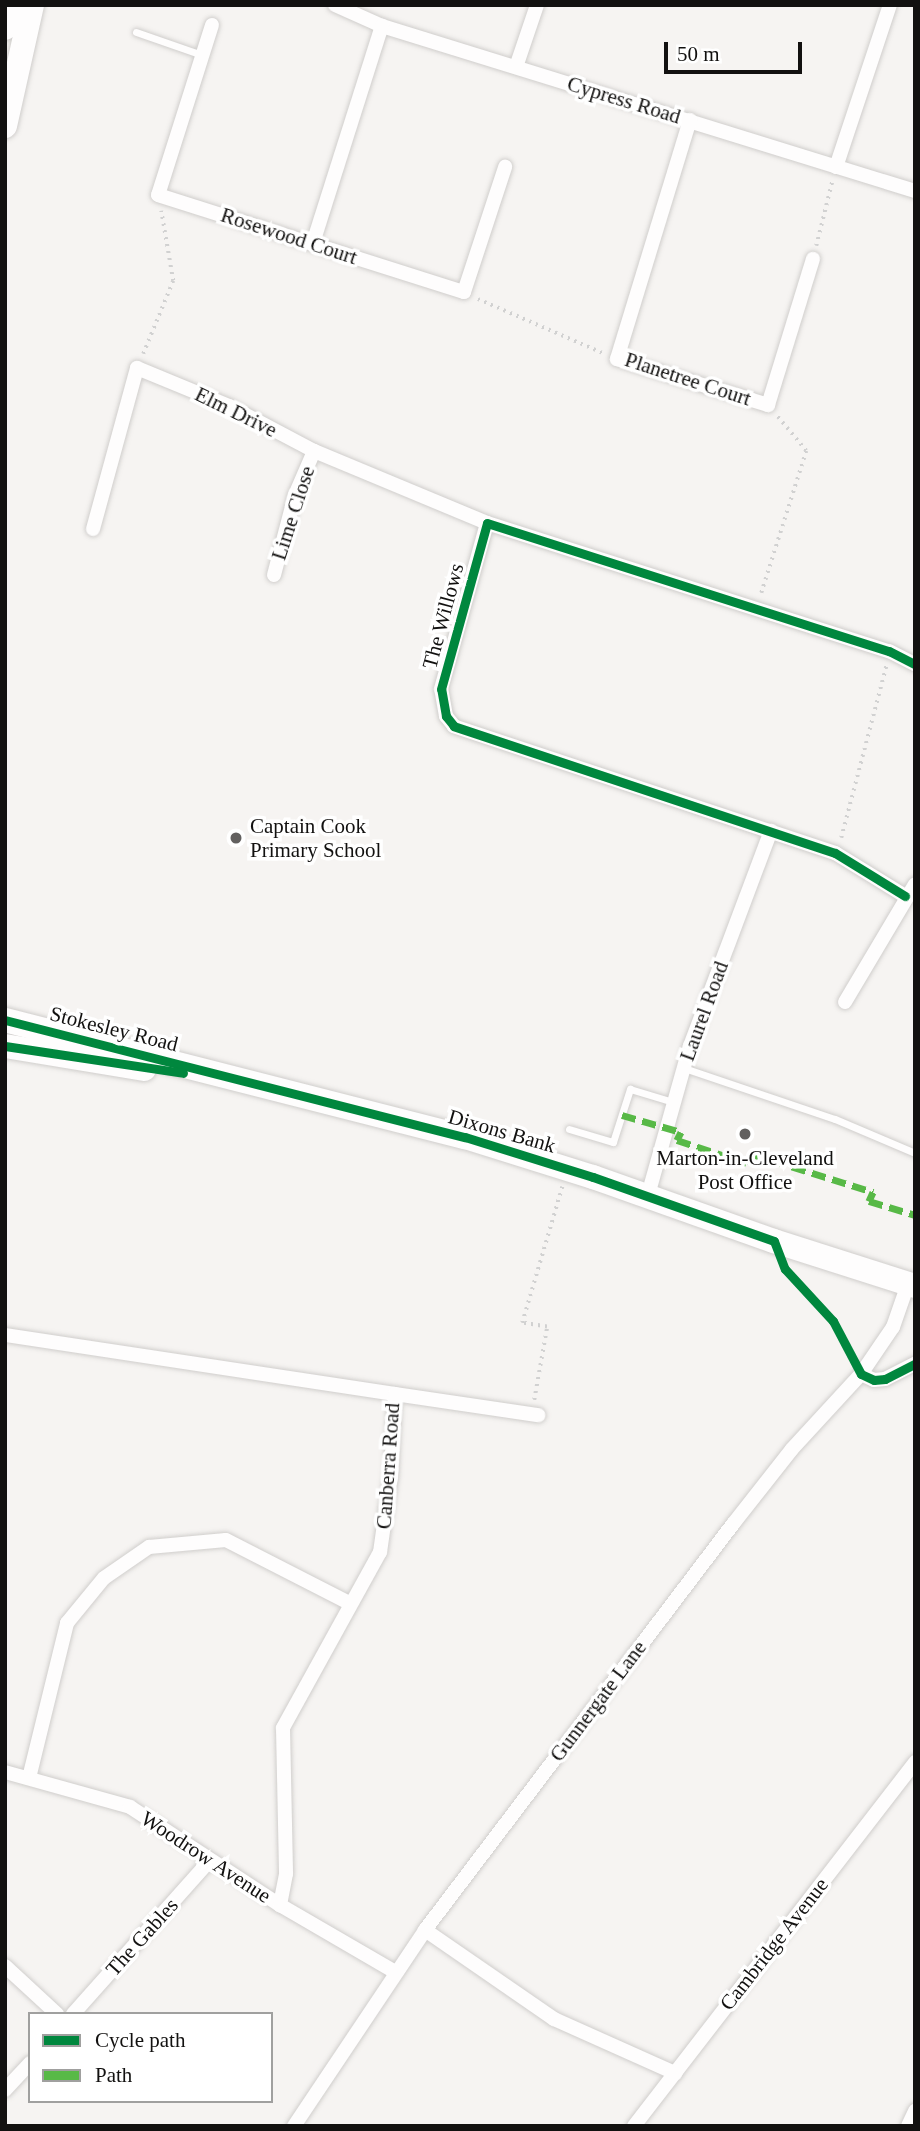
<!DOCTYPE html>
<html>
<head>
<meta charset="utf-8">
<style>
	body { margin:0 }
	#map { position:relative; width:920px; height:2131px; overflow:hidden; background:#f6f4f2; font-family:Georgia,serif }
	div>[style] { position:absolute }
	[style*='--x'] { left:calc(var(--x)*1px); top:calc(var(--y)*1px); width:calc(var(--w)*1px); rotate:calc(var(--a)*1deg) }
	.path>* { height:3.5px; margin-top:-1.75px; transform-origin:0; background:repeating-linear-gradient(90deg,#d1d1d1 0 2px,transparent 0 7px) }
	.roads { filter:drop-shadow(0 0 2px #d0cecc) drop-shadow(0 0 2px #d0cecc) }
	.service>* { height:7px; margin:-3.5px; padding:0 3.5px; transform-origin:3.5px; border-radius:3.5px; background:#fefdfd }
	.minor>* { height:14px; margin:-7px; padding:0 7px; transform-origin:7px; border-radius:7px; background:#fefdfd }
	.trunk>* { height:24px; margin:-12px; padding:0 12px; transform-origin:12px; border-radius:12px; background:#fefdfd }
	.quiet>* { height:7px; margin-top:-3.5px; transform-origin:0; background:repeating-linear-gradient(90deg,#58b947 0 14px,transparent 0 21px) }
	.cycleway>* { height:9px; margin:-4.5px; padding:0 4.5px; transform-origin:4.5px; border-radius:4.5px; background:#00873e }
	.dots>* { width:19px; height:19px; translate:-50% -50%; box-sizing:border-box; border:4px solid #fff; border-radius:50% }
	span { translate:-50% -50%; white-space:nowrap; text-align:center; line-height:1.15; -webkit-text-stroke:7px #fff; paint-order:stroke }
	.street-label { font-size:21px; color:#121110 }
	.poi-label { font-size:21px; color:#121110 }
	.left { translate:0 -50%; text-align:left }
	.frame { position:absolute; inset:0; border:7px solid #121110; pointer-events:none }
	.legend { position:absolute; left:28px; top:2012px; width:245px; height:91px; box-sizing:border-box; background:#fff; border:2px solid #a0a09f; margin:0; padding:9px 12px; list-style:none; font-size:21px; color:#121110 }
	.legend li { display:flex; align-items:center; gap:14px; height:35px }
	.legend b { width:35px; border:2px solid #a0a09f }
	.scale { position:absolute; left:664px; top:42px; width:138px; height:32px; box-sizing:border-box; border:4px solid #121110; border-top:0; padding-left:9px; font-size:21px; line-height:24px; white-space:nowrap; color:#121110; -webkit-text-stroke:5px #fff; paint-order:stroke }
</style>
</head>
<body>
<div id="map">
	<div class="path">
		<div style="--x:816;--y:246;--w:66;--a:-76"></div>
		<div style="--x:478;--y:299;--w:136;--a:23.4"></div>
		<div style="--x:143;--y:354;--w:79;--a:-67.7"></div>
		<div style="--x:173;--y:281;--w:71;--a:-99.7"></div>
		<div style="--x:761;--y:593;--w:149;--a:-72.4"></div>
		<div style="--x:806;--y:451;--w:47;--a:-129.8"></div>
		<div style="--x:841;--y:838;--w:178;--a:-75.3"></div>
		<div style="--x:534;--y:1400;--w:74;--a:-79.9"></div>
		<div style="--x:547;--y:1327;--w:25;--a:-171"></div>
		<div style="--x:522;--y:1323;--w:142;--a:-73.6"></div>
	</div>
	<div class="roads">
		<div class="service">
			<div style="--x:136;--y:32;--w:70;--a:19.2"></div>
			<div style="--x:684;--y:1068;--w:159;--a:18.7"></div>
			<div style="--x:835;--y:1119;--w:87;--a:23"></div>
			<div style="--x:569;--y:1129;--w:46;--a:16.5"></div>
			<div style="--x:613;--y:1142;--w:56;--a:-72.2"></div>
			<div style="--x:630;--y:1089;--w:45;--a:16.8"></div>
		</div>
		<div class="minor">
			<div style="--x:335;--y:5;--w:51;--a:24.1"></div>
			<div style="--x:382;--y:26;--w:558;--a:17.2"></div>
			<div style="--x:212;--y:25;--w:178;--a:107.6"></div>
			<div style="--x:158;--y:195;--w:321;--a:17.6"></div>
			<div style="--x:464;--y:292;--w:132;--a:-71.8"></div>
			<div style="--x:516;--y:67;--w:65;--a:-71.3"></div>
			<div style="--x:690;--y:120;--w:250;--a:107"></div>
			<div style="--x:617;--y:359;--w:158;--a:16.9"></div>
			<div style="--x:768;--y:405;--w:153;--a:-72.9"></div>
			<div style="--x:836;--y:167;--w:171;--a:-71.6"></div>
			<div style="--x:313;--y:243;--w:228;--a:-72.4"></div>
			<div style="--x:93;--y:529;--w:167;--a:-74.7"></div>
			<div style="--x:137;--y:368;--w:100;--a:22.4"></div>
			<div style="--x:229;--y:406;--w:96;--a:27.9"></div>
			<div style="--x:314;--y:451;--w:187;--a:22.6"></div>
			<div style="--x:274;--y:575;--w:83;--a:-75.3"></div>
			<div style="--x:295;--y:495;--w:48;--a:-66.6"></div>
			<div style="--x:905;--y:896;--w:82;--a:-148.4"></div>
			<div style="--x:835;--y:853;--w:402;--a:-161.6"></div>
			<div style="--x:454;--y:726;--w:13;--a:-129"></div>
			<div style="--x:446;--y:716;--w:27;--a:-100"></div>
			<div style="--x:441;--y:689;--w:172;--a:-74.5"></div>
			<div style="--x:487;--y:523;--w:422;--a:17.7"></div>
			<div style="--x:889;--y:651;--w:29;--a:27"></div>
			<div style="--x:845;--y:1002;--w:137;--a:-59.3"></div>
			<div style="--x:648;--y:1195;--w:155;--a:-74.3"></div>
			<div style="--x:690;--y:1046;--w:230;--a:-69.4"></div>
			<div style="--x:5;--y:1335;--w:394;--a:8.6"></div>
			<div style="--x:395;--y:1394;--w:81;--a:92.8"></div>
			<div style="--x:391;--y:1475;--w:78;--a:98.1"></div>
			<div style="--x:380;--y:1552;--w:201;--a:118.9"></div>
			<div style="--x:283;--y:1728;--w:146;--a:88.8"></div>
			<div style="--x:286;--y:1874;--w:32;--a:101"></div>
			<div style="--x:861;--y:1374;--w:14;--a:25"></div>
			<div style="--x:874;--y:1380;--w:11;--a:-5"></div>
			<div style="--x:885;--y:1379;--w:34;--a:-27"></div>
			<div style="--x:395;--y:1394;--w:145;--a:8.4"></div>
			<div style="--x:5;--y:1772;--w:130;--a:15.6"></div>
			<div style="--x:130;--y:1807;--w:179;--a:33.2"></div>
			<div style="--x:280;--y:1905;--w:133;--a:30.2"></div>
			<div style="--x:29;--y:1778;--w:160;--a:-76.2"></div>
			<div style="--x:67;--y:1623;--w:58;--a:-50.6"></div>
			<div style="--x:104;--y:1578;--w:55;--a:-34.6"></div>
			<div style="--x:149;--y:1547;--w:77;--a:-5.2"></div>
			<div style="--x:226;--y:1540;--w:140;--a:27.1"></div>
			<div style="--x:425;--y:1930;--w:157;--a:34.6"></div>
			<div style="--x:554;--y:2019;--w:133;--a:24.1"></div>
			<div style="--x:5;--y:1966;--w:71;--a:42.7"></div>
			<div style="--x:73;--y:2014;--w:206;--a:-48.3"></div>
			<div style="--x:5;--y:2090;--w:37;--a:-47"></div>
			<div style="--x:294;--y:2126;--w:236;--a:-56.2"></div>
			<div style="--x:425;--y:1930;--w:510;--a:-52.82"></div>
			<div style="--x:733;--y:1524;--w:95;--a:-51.8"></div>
			<div style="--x:792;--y:1449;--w:102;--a:-47.4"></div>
			<div style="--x:861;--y:1374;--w:57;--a:-55.8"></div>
			<div style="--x:893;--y:1327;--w:46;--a:-70.8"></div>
			<div style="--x:634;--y:2126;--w:460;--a:-52.3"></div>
			<div style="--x:908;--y:2126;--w:17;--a:-65"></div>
		</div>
		<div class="trunk">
			<div style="--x:5;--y:28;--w:24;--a:-73"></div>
			<div style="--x:5;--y:126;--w:124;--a:-77.4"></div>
			<div style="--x:5;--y:1020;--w:475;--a:14.3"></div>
			<div style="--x:465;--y:1137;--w:134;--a:17.4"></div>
			<div style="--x:593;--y:1177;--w:192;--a:19.5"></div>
			<div style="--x:774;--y:1241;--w:148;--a:17.7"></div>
			<div style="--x:5;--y:1046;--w:141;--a:9.4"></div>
		</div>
	</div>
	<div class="quiet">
		<div style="--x:622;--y:1115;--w:61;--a:16.1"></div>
		<div style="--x:681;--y:1132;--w:9;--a:117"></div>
		<div style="--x:677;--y:1140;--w:73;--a:18.4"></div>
		<div style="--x:746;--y:1163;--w:11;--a:-56"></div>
		<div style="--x:752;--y:1154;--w:127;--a:17.4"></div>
		<div style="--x:873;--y:1192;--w:10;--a:114"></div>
		<div style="--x:869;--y:1201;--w:48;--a:16.9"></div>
	</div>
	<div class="cycleway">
		<div style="--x:905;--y:896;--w:82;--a:-148.4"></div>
		<div style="--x:835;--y:853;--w:402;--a:-161.6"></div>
		<div style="--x:454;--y:726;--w:13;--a:-129"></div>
		<div style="--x:446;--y:716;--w:27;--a:-100"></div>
		<div style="--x:441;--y:689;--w:172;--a:-74.5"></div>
		<div style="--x:487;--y:523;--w:422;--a:17.7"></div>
		<div style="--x:889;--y:651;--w:29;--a:27"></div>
		<div style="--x:5;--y:1020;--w:475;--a:14.3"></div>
		<div style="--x:465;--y:1137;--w:134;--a:17.4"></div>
		<div style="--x:593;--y:1177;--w:192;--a:19.5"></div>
		<div style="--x:774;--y:1241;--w:30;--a:69"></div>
		<div style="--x:785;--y:1269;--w:71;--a:47.3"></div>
		<div style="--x:833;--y:1321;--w:60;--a:62.2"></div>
		<div style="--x:861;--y:1374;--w:14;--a:25"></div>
		<div style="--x:874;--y:1380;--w:11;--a:-5"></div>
		<div style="--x:885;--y:1379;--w:34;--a:-27"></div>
		<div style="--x:5;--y:1046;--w:180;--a:8.6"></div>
	</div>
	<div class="dots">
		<div style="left:236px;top:838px;background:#62605f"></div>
		<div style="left:745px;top:1134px;background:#62605f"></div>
	</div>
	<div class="street-label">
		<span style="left:624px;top:100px;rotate:17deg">Cypress Road</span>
		<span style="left:289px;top:236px;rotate:18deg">Rosewood Court</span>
		<span style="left:688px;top:379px;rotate:18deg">Planetree Court</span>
		<span style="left:236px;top:412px;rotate:26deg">Elm Drive</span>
		<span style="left:293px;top:513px;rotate:-72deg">Lime Close</span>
		<span style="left:443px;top:616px;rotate:-75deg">The Willows</span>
		<span style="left:704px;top:1011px;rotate:-70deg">Laurel Road</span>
		<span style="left:114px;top:1029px;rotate:14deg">Stokesley Road</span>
		<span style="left:502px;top:1131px;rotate:16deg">Dixons Bank</span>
		<span style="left:388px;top:1466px;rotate:-86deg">Canberra Road</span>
		<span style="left:598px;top:1701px;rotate:-53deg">Gunnergate Lane</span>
		<span style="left:206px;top:1857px;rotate:33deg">Woodrow Avenue</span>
		<span style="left:142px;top:1937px;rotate:-48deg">The Gables</span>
		<span style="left:774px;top:1944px;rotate:-52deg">Cambridge Avenue</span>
	</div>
	<div class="poi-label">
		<span class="left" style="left:250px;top:838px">Captain Cook<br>Primary School</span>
		<span style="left:745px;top:1170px">Marton-in-Cleveland<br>Post Office</span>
	</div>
	<div class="frame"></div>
	<ul class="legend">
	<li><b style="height:9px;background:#00873e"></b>Cycle path</li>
	<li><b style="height:9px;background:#58b947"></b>Path</li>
	</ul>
	<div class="scale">50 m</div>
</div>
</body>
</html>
